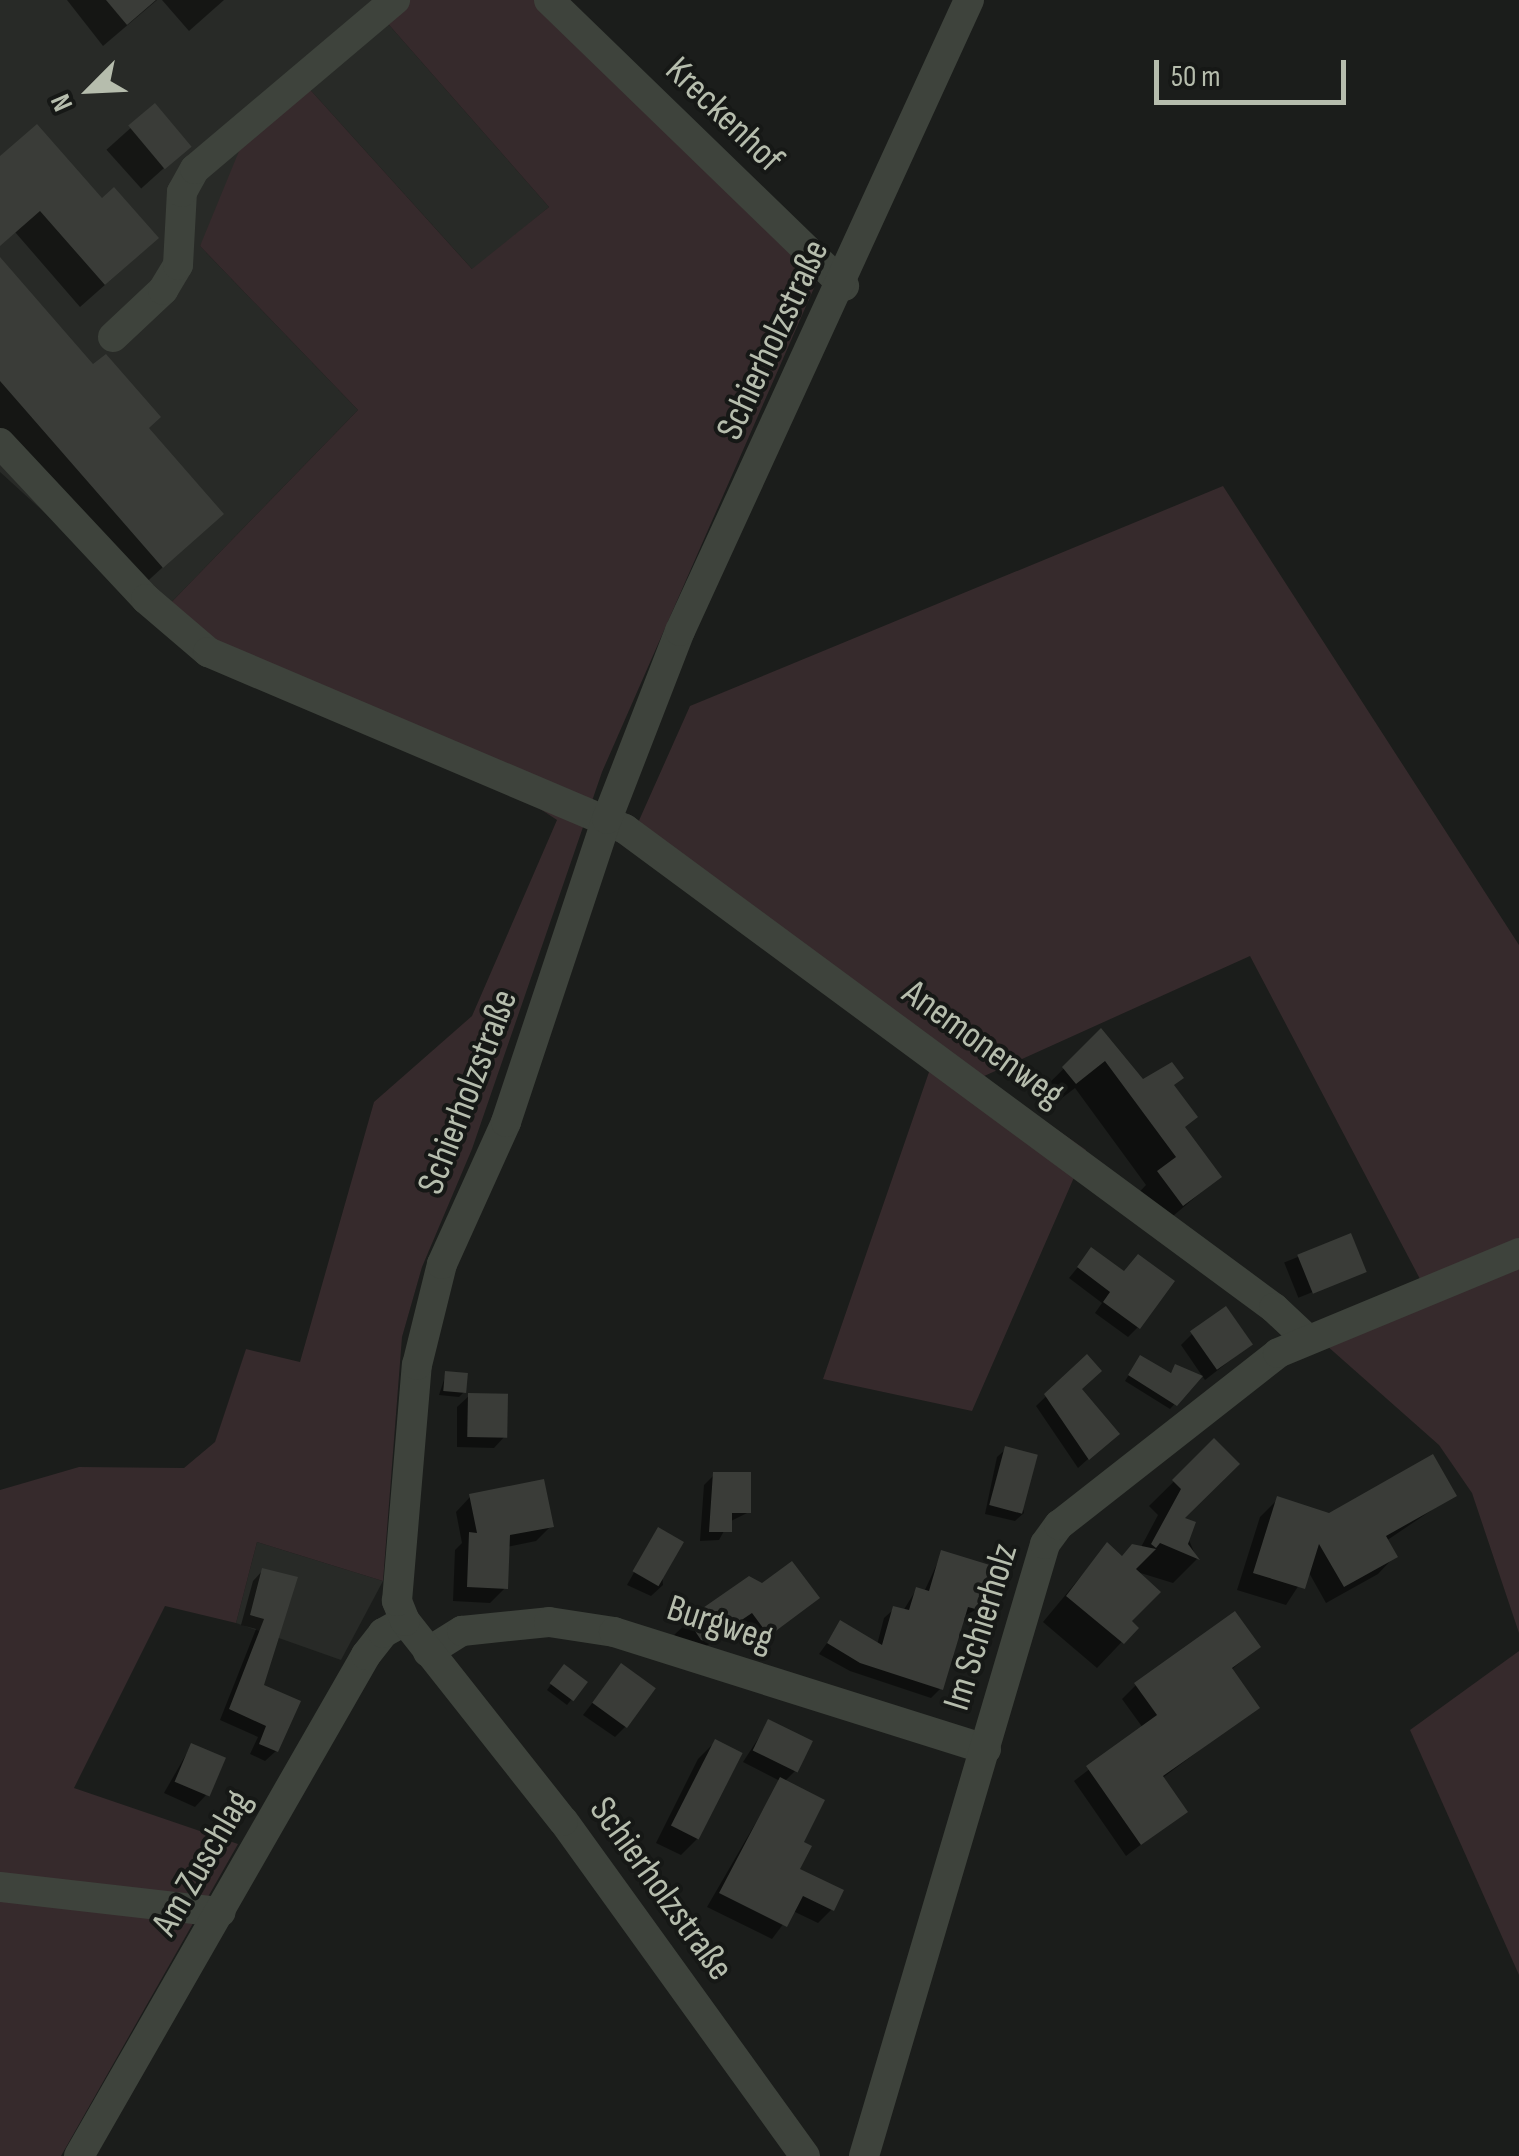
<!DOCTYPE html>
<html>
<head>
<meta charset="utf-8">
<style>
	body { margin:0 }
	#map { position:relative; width:1519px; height:2156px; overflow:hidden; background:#1b1d1b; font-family:"Sofia Sans Condensed",sans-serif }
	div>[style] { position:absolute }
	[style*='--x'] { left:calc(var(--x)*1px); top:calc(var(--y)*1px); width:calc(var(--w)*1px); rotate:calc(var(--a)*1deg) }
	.built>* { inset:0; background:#282a27 }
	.green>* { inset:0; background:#362a2c }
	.shadow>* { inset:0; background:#0007; transform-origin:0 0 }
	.building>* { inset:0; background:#3a3c38; transform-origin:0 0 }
	.minor>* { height:30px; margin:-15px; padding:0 15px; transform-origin:15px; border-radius:15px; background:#3e433c }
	span { translate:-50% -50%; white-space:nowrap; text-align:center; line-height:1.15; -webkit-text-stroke:8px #161816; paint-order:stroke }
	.street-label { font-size:38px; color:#b6bdad }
	.north { position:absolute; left:40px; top:40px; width:100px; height:100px; -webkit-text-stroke:8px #161816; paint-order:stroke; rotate:246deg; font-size:28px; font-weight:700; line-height:40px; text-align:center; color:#b6bdad }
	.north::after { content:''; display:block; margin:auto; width:35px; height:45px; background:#b6bdad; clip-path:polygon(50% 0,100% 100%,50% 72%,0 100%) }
	.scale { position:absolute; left:1154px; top:60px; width:192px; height:45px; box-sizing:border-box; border:5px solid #b6bdad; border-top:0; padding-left:12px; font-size:30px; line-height:35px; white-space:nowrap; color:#b6bdad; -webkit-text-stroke:8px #161816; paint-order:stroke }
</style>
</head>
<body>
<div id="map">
	<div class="built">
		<div style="clip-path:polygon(0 0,402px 0,383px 18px,549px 207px,473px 270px,305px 84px,200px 246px,358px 410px,158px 616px,0 472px)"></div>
		<div style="clip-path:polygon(257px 1542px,383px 1581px,341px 1660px,236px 1623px)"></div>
	</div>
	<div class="green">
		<div style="clip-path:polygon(402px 0,538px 0,821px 272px,602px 772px,472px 1149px,422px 1267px,402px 1337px,383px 1581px,257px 1542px,236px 1623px,165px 1606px,74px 1788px,238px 1844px,61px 2156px,0 2156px,0 1490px,79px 1467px,184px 1468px,215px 1442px,246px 1349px,300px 1362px,374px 1102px,472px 1016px,557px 820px,519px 795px,158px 616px,358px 410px,200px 246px,246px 134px,305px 84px,472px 269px,549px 207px,383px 18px)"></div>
		<div style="clip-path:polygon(1223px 486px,1519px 945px,1519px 1238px,1420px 1279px,1250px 956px,982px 1077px,1086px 1150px,972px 1411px,823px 1379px,938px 1046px,637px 825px,690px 706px)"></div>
		<div style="clip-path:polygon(1519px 1266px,1519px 1633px,1472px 1493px,1439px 1445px,1326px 1345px)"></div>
		<div style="clip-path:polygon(1519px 1651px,1519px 1975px,1410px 1730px)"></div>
	</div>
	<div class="shadow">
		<div style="clip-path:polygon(67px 0,157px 0,103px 46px)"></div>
		<div style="clip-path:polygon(162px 0,224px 0,189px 31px)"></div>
		<div style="left:154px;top:107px;width:52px;height:64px;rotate:48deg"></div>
		<div style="clip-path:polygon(0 159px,132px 261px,80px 307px,15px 232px,0 245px)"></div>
		<div style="clip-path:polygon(0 261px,221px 514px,139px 589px,0 430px)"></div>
		<div style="clip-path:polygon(1101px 1032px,1142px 1083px,1172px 1086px,1183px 1128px,1219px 1177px,1153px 1233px,1130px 1202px,1146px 1185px,1075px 1088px,1045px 1111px,1035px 1097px)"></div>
		<div style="left:1350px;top:1236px;width:38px;height:71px;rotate:68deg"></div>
		<div style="clip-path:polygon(1092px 1250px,1138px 1327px,1128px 1337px,1095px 1313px,1102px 1303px,1069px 1278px)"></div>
		<div style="clip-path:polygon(1192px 1334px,1250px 1345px,1205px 1380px,1181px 1345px)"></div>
		<div style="clip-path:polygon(1087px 1357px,1079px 1389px,1106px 1443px,1078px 1468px,1036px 1406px)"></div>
		<div style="clip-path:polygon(1136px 1363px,1169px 1375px,1175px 1367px,1199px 1377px,1170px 1409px,1125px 1381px)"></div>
		<div style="clip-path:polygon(446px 1374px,464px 1392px,459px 1397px,439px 1395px)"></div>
		<div style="clip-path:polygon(469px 1396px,505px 1436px,494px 1448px,457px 1447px,457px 1407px)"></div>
		<div style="clip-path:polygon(1214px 1442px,1180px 1519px,1197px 1559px,1173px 1583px,1134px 1571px,1129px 1622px,1135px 1628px,1097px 1668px,1043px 1622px,1107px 1545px,1121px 1559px,1140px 1549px,1158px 1515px,1149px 1506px)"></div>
		<div style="clip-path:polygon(1006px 1449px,1024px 1513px,1015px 1521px,985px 1514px,997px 1457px)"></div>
		<div style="clip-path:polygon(714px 1475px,749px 1512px,729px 1522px,719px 1540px,700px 1541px,704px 1485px)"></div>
		<div style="clip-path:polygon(1454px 1495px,1386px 1541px,1395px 1556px,1378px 1574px,1326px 1603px,1308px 1571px,1286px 1605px,1237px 1590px,1260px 1517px,1278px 1499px,1329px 1515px)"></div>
		<div style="clip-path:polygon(471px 1496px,551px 1526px,536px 1541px,507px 1547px,505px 1588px,490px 1603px,453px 1601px,455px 1550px,462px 1543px,456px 1512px)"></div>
		<div style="clip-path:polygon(658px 1530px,663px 1585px,651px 1596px,627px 1585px)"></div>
		<div style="clip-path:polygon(942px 1553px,977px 1609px,963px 1617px,941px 1688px,931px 1698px,850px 1671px,819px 1654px,841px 1624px,877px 1645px,884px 1618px,894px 1609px,903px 1611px,916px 1590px,924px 1592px)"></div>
		<div style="clip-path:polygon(263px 1570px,295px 1579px,261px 1686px,276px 1751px,265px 1761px,250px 1754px,258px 1737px,220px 1720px,256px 1629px,241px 1625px,253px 1581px)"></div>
		<div style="clip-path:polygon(762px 1586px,816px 1597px,753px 1648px,736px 1626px,693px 1655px,674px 1635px,689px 1621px)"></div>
		<div style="clip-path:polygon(1258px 1647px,1231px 1670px,1256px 1708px,1161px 1779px,1185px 1811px,1126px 1856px,1074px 1781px,1143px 1728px,1122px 1699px,1136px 1685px)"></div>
		<div style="clip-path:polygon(621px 1666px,626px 1726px,615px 1737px,583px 1715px)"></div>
		<div style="clip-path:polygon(560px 1672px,585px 1682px,567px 1705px,547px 1690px)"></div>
		<div style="clip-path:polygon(769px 1722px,795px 1771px,784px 1782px,801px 1843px,797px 1871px,832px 1909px,818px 1923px,793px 1911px,772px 1939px,707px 1907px,780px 1781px,743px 1762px)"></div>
		<div style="clip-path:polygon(715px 1742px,698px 1838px,681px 1855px,656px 1843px,698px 1759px)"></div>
		<div style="clip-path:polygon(191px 1746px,206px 1795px,195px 1807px,164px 1793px)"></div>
	</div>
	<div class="building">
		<div style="clip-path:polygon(106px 0,156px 0,127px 25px)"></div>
		<div style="left:155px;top:103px;width:57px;height:35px;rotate:50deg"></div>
		<div style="clip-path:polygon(37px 124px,102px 198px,114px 187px,159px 238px,105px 285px,40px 211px,0 246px,0 156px)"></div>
		<div style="clip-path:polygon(0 257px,93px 364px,106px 354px,161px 417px,149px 428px,224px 514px,163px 568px,0 381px)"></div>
		<div style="clip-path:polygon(1101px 1028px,1143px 1079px,1172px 1062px,1184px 1078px,1174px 1085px,1198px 1117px,1185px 1127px,1222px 1177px,1183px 1206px,1157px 1171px,1176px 1157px,1105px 1061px,1076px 1084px,1062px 1067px)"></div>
		<div style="left:1351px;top:1233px;width:42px;height:58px;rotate:68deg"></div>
		<div style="clip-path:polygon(1091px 1247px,1124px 1271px,1138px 1254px,1175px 1281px,1140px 1329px,1103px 1302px,1110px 1292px,1077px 1267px)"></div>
		<div style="left:1226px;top:1306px;width:47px;height:44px;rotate:55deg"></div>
		<div style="clip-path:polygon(1087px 1354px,1102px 1371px,1082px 1389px,1120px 1434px,1089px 1460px,1044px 1394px)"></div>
		<div style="clip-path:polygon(1140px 1355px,1171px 1373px,1175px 1364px,1203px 1376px,1177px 1406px,1128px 1375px)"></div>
		<div style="left:445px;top:1371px;width:23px;height:20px;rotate:5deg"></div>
		<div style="left:468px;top:1393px;width:40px;height:44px;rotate:1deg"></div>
		<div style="clip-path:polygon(1214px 1438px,1240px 1464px,1185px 1518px,1196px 1522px,1188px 1544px,1200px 1560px,1160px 1543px,1156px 1548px,1151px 1544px,1181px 1489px,1172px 1480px)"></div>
		<div style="left:1005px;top:1446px;width:34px;height:61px;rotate:15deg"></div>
		<div style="clip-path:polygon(1433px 1454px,1457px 1496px,1386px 1536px,1398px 1557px,1344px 1587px,1319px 1544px,1305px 1589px,1253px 1573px,1277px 1496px,1329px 1513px)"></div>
		<div style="clip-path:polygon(713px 1472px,751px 1472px,751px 1513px,732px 1513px,732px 1532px,709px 1532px)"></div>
		<div style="clip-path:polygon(544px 1479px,554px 1527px,510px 1535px,508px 1589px,467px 1587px,469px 1532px,477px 1533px,469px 1494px)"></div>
		<div style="left:658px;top:1527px;width:30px;height:51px;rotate:30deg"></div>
		<div style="clip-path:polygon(1107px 1542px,1122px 1556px,1132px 1544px,1156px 1549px,1136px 1569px,1161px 1592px,1132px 1621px,1139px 1628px,1124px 1644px,1066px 1596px)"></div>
		<div style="clip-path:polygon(941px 1550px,993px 1566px,979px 1610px,968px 1607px,943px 1690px,860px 1663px,827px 1643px,840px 1620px,882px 1645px,893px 1606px,909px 1610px,916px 1587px,929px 1591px)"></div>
		<div style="clip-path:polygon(792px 1561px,820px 1598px,769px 1636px,752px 1613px,709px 1642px,701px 1640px,687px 1619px,749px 1576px,762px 1583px)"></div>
		<div style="clip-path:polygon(262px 1568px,298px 1577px,264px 1685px,301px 1701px,278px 1752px,259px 1744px,266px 1726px,229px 1709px,264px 1619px,250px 1615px)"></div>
		<div style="clip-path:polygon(1235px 1611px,1261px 1647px,1232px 1668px,1260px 1708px,1163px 1776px,1188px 1812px,1141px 1845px,1086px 1766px,1157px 1715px,1134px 1683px)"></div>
		<div style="left:621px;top:1663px;width:43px;height:49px;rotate:36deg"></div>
		<div style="left:564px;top:1664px;width:30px;height:24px;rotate:37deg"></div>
		<div style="left:768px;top:1719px;width:50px;height:35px;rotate:26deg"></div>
		<div style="left:715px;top:1739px;width:31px;height:97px;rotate:27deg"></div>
		<div style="left:191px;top:1743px;width:38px;height:42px;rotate:23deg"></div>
		<div style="clip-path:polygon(780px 1777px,825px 1800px,804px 1842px,812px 1846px,800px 1869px,844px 1890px,834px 1911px,803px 1896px,787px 1927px,719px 1893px)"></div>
	</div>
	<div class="minor">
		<div style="--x:549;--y:0;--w:411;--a:44.1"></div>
		<div style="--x:113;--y:337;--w:69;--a:-43.2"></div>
		<div style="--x:163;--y:290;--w:29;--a:-59"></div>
		<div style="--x:178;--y:265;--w:73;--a:-86.9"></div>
		<div style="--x:182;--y:192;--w:26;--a:-61"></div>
		<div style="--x:195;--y:169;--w:262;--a:-40.2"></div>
		<div style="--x:0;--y:443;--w:214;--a:46.9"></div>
		<div style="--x:146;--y:599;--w:82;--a:40.5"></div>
		<div style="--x:208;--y:652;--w:453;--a:23"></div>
		<div style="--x:625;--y:829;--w:807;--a:36.43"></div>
		<div style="--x:1274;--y:1308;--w:45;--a:43.2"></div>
		<div style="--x:428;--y:1652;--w:40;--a:-32"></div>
		<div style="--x:462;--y:1631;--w:87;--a:-5.9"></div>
		<div style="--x:549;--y:1622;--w:66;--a:8.7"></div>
		<div style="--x:614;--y:1632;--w:390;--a:17.5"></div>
		<div style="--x:0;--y:1887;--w:222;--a:6.5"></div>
		<div style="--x:79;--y:2156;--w:577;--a:-60.19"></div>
		<div style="--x:366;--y:1655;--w:28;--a:-52"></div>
		<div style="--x:383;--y:1633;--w:25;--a:-29"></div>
		<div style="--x:805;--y:2156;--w:413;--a:-125.8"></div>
		<div style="--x:563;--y:1821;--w:255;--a:-128.3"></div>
		<div style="--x:405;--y:1621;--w:22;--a:-112"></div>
		<div style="--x:397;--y:1601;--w:237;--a:-85.2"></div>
		<div style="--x:417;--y:1365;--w:104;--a:-76.1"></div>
		<div style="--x:442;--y:1264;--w:156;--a:-65.7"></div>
		<div style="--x:506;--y:1122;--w:319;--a:-71.6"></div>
		<div style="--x:607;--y:819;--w:202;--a:-68.8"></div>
		<div style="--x:680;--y:631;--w:694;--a:-65.39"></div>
		<div style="--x:864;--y:2156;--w:638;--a:-73.52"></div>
		<div style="--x:1045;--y:1544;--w:24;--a:-54"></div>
		<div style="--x:1059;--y:1525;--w:278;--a:-38.1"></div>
		<div style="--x:1278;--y:1353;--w:261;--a:-22.5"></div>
	</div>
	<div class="street-label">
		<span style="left:724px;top:115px;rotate:44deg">Kreckenhof</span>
		<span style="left:773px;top:340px;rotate:-65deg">Schierholzstraße</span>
		<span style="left:983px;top:1044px;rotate:36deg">Anemonenweg</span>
		<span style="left:468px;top:1092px;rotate:-69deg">Schierholzstraße</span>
		<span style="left:720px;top:1624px;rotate:18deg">Burgweg</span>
		<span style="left:981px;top:1627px;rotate:-73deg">Im Schierholz</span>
		<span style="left:202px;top:1863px;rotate:-60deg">Am Zuschlag</span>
		<span style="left:661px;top:1889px;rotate:54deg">Schierholzstraße</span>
	</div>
	<div class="north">N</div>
	<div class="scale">50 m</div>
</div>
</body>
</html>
